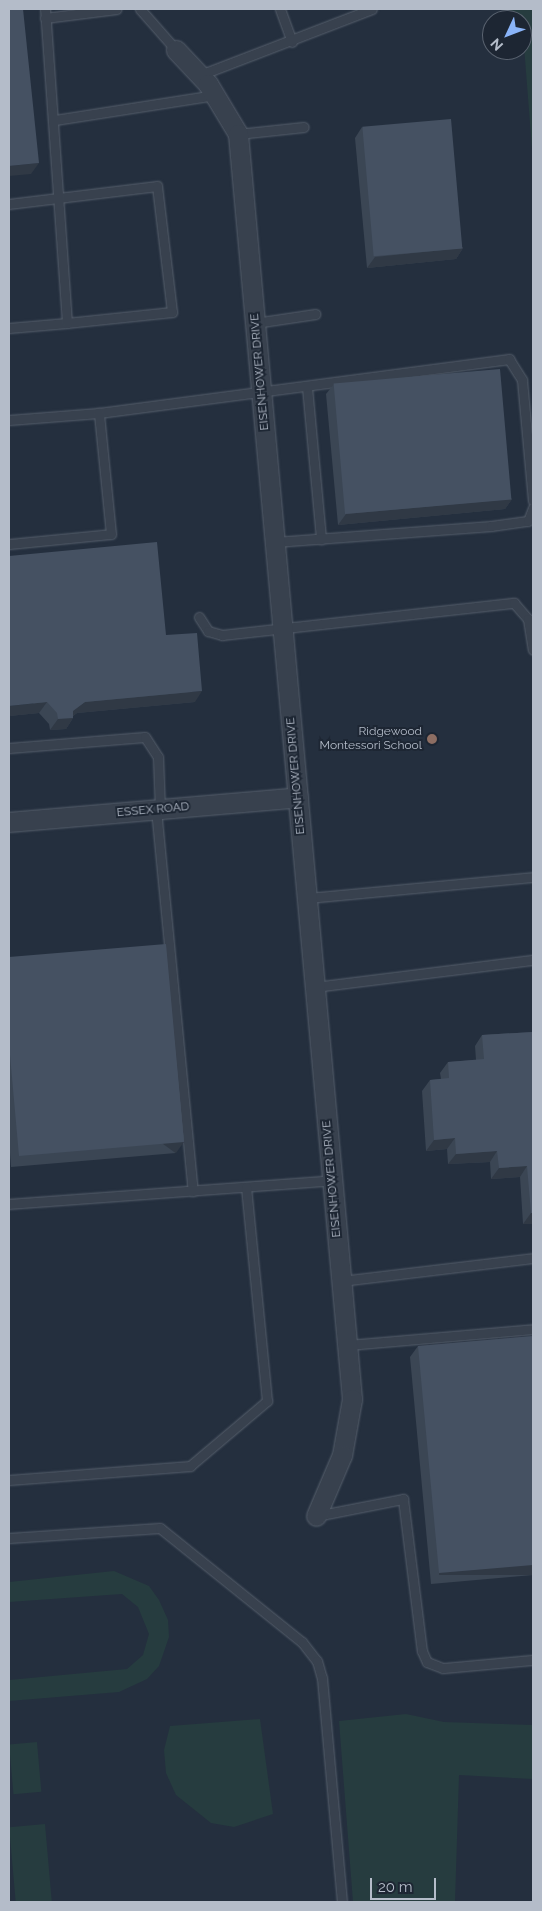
<!DOCTYPE html>
<html>
<head>
<meta charset="utf-8">
<style>
	body { margin:0 }
	#map { position:relative; width:542px; height:1911px; overflow:hidden; background:#242f3e; font-family:Raleway,sans-serif }
	div>[style] { position:absolute }
	[style*='--x'] { left:calc(var(--x)*1px); top:calc(var(--y)*1px); width:calc(var(--w)*1px); rotate:calc(var(--a)*1deg) }
	.green>* { inset:0; background:#263c3f; transform-origin:0 0 }
	.roads { filter:drop-shadow(0 0 1px #565f6c) drop-shadow(0 0 1px #565f6c) }
	.lane>* { height:9px; margin:-4.5px; padding:0 4.5px; transform-origin:4.5px; border-radius:4.5px; background:#38414e }
	.street>* { height:19px; margin:-9.5px; padding:0 9.5px; transform-origin:9.5px; border-radius:9.5px; background:#38414e }
	.wall>* { inset:0; background:#3b4654 }
	.shaded-wall>* { inset:0; background:#303945; transform-origin:0 0 }
	.building>* { inset:0; background:#455162; transform-origin:0 0 }
	.dots>* { width:14px; height:14px; translate:-50% -50%; box-sizing:border-box; border:2px solid #1d2633; border-radius:50% }
	span { translate:-50% -50%; white-space:nowrap; text-align:center; line-height:1.15; -webkit-text-stroke:4px #1d2633; paint-order:stroke }
	.street-label { font-size:12px; color:#b4bcc9 }
	.poi-label { font-size:12px; color:#b4bcc9 }
	.right { translate:-100% -50%; text-align:right }
	.frame { position:absolute; inset:0; border:10px solid #b4bcc9; pointer-events:none }
	.north { position:absolute; left:482px; top:10px; width:50px; height:50px; box-sizing:border-box; background:#1d2633; border:1px solid #59626f; border-radius:50%; rotate:227deg; font-size:14px; font-weight:700; line-height:20px; text-align:center; color:#b4bcc9 }
	.north::after { content:''; display:block; margin:auto; width:18px; height:22px; background:#8ab4f8; clip-path:polygon(50% 0,100% 100%,50% 72%,0 100%) }
	.scale { position:absolute; left:370px; top:1878px; width:66px; height:22px; box-sizing:border-box; border:2px solid #b4bcc9; border-top:0; padding-left:6px; font-size:15px; line-height:18px; white-space:nowrap; color:#b4bcc9; -webkit-text-stroke:4px #1d2633; paint-order:stroke }
</style>
</head>
<body>
<div id="map">
	<div class="green">
		<div style="clip-path:polygon(505px 9px,533px 9px,533px 162px,522px 20px)"></div>
		<div style="clip-path:polygon(114px 1571px,149px 1586px,159px 1600px,168px 1620px,169px 1637px,159px 1666px,147px 1679px,119px 1692px,9px 1701px,9px 1680px,127px 1669px,143px 1655px,149px 1634px,138px 1607px,122px 1594px,9px 1602px,9px 1582px)"></div>
		<div style="clip-path:polygon(406px 1714px,444px 1722px,533px 1725px,533px 1779px,459px 1775px,455px 1902px,353px 1902px,339px 1721px)"></div>
		<div style="clip-path:polygon(260px 1719px,273px 1814px,234px 1827px,211px 1823px,176px 1795px,166px 1773px,164px 1750px,170px 1726px)"></div>
		<div style="left:37px;top:1742px;width:50px;height:28px;rotate:85deg"></div>
		<div style="left:45px;top:1824px;width:78px;height:36px;rotate:85deg"></div>
	</div>
	<div class="roads">
		<div class="lane">
			<div style="--x:140;--y:9;--w:55;--a:48.7"></div>
			<div style="--x:280;--y:9;--w:35;--a:70"></div>
			<div style="--x:45;--y:18;--w:72;--a:-7.2"></div>
			<div style="--x:200;--y:75;--w:184;--a:-21"></div>
			<div style="--x:55;--y:120;--w:162;--a:-8.9"></div>
			<div style="--x:238;--y:134;--w:66;--a:-6.1"></div>
			<div style="--x:9;--y:204;--w:149;--a:-6.9"></div>
			<div style="--x:157;--y:186;--w:127;--a:83.2"></div>
			<div style="--x:172;--y:312;--w:106;--a:174"></div>
			<div style="--x:255;--y:323;--w:61;--a:-8.5"></div>
			<div style="--x:9;--y:328;--w:58;--a:-4.9"></div>
			<div style="--x:67;--y:323;--w:315;--a:-94"></div>
			<div style="--x:307;--y:387;--w:153;--a:84.7"></div>
			<div style="--x:9;--y:420;--w:90;--a:-4.4"></div>
			<div style="--x:99;--y:413;--w:414;--a:-7.5"></div>
			<div style="--x:509;--y:359;--w:25;--a:58"></div>
			<div style="--x:522;--y:380;--w:121;--a:84.8"></div>
			<div style="--x:275;--y:542;--w:217;--a:-4.2"></div>
			<div style="--x:491;--y:526;--w:37;--a:-8"></div>
			<div style="--x:528;--y:521;--w:14;--a:-69"></div>
			<div style="--x:9;--y:544;--w:102;--a:-5.6"></div>
			<div style="--x:111;--y:534;--w:122;--a:-95.7"></div>
			<div style="--x:199;--y:617;--w:17;--a:57"></div>
			<div style="--x:208;--y:631;--w:15;--a:16"></div>
			<div style="--x:222;--y:635;--w:294;--a:-6.3"></div>
			<div style="--x:514;--y:603;--w:21;--a:49"></div>
			<div style="--x:528;--y:619;--w:31;--a:81"></div>
			<div style="--x:9;--y:748;--w:136;--a:-4.6"></div>
			<div style="--x:145;--y:737;--w:24;--a:57"></div>
			<div style="--x:158;--y:757;--w:52;--a:87.8"></div>
			<div style="--x:156;--y:809;--w:384;--a:84.5"></div>
			<div style="--x:307;--y:898;--w:227;--a:-5.3"></div>
			<div style="--x:315;--y:987;--w:220;--a:-7.1"></div>
			<div style="--x:9;--y:1204;--w:324;--a:-4.2"></div>
			<div style="--x:341;--y:1281;--w:193;--a:-6.8"></div>
			<div style="--x:348;--y:1345;--w:186;--a:-4.9"></div>
			<div style="--x:9;--y:1480;--w:182;--a:-4.4"></div>
			<div style="--x:190;--y:1466;--w:101;--a:-40.2"></div>
			<div style="--x:267;--y:1401;--w:215;--a:-95.6"></div>
			<div style="--x:316;--y:1516;--w:89;--a:-11.1"></div>
			<div style="--x:403;--y:1499;--w:153;--a:82.9"></div>
			<div style="--x:422;--y:1651;--w:12;--a:66"></div>
			<div style="--x:427;--y:1662;--w:17;--a:21"></div>
			<div style="--x:443;--y:1668;--w:90;--a:-5.1"></div>
			<div style="--x:9;--y:1538;--w:151;--a:-3.8"></div>
			<div style="--x:160;--y:1528;--w:182;--a:38.8"></div>
			<div style="--x:302;--y:1642;--w:24;--a:52"></div>
			<div style="--x:317;--y:1661;--w:18;--a:74"></div>
			<div style="--x:322;--y:1678;--w:225;--a:84.9"></div>
		</div>
		<div class="street">
			<div style="--x:176;--y:50;--w:47;--a:46.7"></div>
			<div style="--x:208;--y:84;--w:58;--a:59"></div>
			<div style="--x:238;--y:134;--w:1270;--a:84.85"></div>
			<div style="--x:352;--y:1399;--w:57;--a:100.1"></div>
			<div style="--x:342;--y:1455;--w:66;--a:113.1"></div>
			<div style="--x:9;--y:822;--w:290;--a:-4.9"></div>
		</div>
	</div>
	<div class="wall">
		<div style="clip-path:polygon(362px 127px,463px 248px,456px 259px,367px 268px,355px 138px)"></div>
		<div style="clip-path:polygon(334px 384px,512px 499px,505px 509px,338px 525px,326px 394px)"></div>
		<div style="clip-path:polygon(166px 635px,195px 702px,77px 713px,73px 716px,73px 718px,66px 729px,50px 730px,49px 724px,39px 713px,9px 716px)"></div>
		<div style="clip-path:polygon(9px 957px,176px 1153px,11px 1167px,9px 1140px)"></div>
		<div style="clip-path:polygon(533px 1032px,533px 1224px,523px 1224px,520px 1177px,491px 1179px,490px 1162px,448px 1164px,447px 1149px,426px 1151px,422px 1091px,430px 1080px,441px 1079px,440px 1073px,448px 1062px,476px 1060px,475px 1046px,482px 1035px)"></div>
		<div style="clip-path:polygon(533px 1336px,533px 1575px,431px 1584px,410px 1357px,418px 1346px)"></div>
	</div>
	<div class="shaded-wall">
		<div style="clip-path:polygon(39px 163px,31px 174px,9px 176px,9px 166px)"></div>
		<div style="clip-path:polygon(463px 248px,456px 259px,367px 268px,375px 257px)"></div>
		<div style="clip-path:polygon(512px 499px,505px 509px,338px 525px,346px 514px)"></div>
		<div style="clip-path:polygon(202px 691px,195px 702px,77px 713px,70px 718px,73px 718px,66px 729px,50px 730px,58px 719px,85px 702px)"></div>
		<div style="clip-path:polygon(47px 702px,39px 713px,9px 716px,9px 706px)"></div>
		<div style="clip-path:polygon(455px 1138px,447px 1149px,426px 1151px,434px 1140px)"></div>
		<div style="left:184px;top:1142px;width:14px;height:166px;rotate:126deg"></div>
		<div style="clip-path:polygon(497px 1151px,490px 1162px,448px 1164px,456px 1154px)"></div>
		<div style="clip-path:polygon(527px 1166px,520px 1177px,491px 1179px,499px 1168px)"></div>
		<div style="clip-path:polygon(531px 1213px,533px 1213px,533px 1224px,523px 1224px)"></div>
		<div style="left:533px;top:1565px;width:10px;height:94px;rotate:90deg"></div>
	</div>
	<div class="building">
		<div style="clip-path:polygon(9px 9px,23px 9px,39px 163px,9px 166px)"></div>
		<div style="left:451px;top:119px;width:130px;height:89px;rotate:85deg"></div>
		<div style="left:500px;top:369px;width:131px;height:167px;rotate:85deg"></div>
		<div style="clip-path:polygon(157px 542px,166px 635px,197px 633px,202px 691px,85px 702px,73px 711px,73px 718px,58px 719px,57px 713px,47px 702px,9px 706px,9px 556px)"></div>
		<div style="clip-path:polygon(166px 944px,184px 1142px,19px 1156px,9px 1044px,9px 957px)"></div>
		<div style="clip-path:polygon(533px 1032px,533px 1213px,531px 1213px,527px 1166px,499px 1168px,497px 1151px,456px 1154px,455px 1138px,434px 1140px,430px 1080px,449px 1078px,448px 1062px,484px 1059px,482px 1035px)"></div>
		<div style="clip-path:polygon(533px 1336px,533px 1565px,439px 1573px,418px 1346px)"></div>
	</div>
	<div class="dots">
		<div style="left:432px;top:739px;background:#8d6e63"></div>
	</div>
	<div class="street-label">
		<span style="left:260px;top:372px;rotate:-95deg">EISENHOWER DRIVE</span>
		<span style="left:296px;top:776px;rotate:-95deg">EISENHOWER DRIVE</span>
		<span style="left:153px;top:810px;rotate:-5deg">ESSEX ROAD</span>
		<span style="left:332px;top:1179px;rotate:-95deg">EISENHOWER DRIVE</span>
	</div>
	<div class="poi-label">
		<span class="right" style="left:422px;top:739px">Ridgewood<br>Montessori School</span>
	</div>
	<div class="frame"></div>
	<div class="north">N</div>
	<div class="scale">20 m</div>
</div>
</body>
</html>
